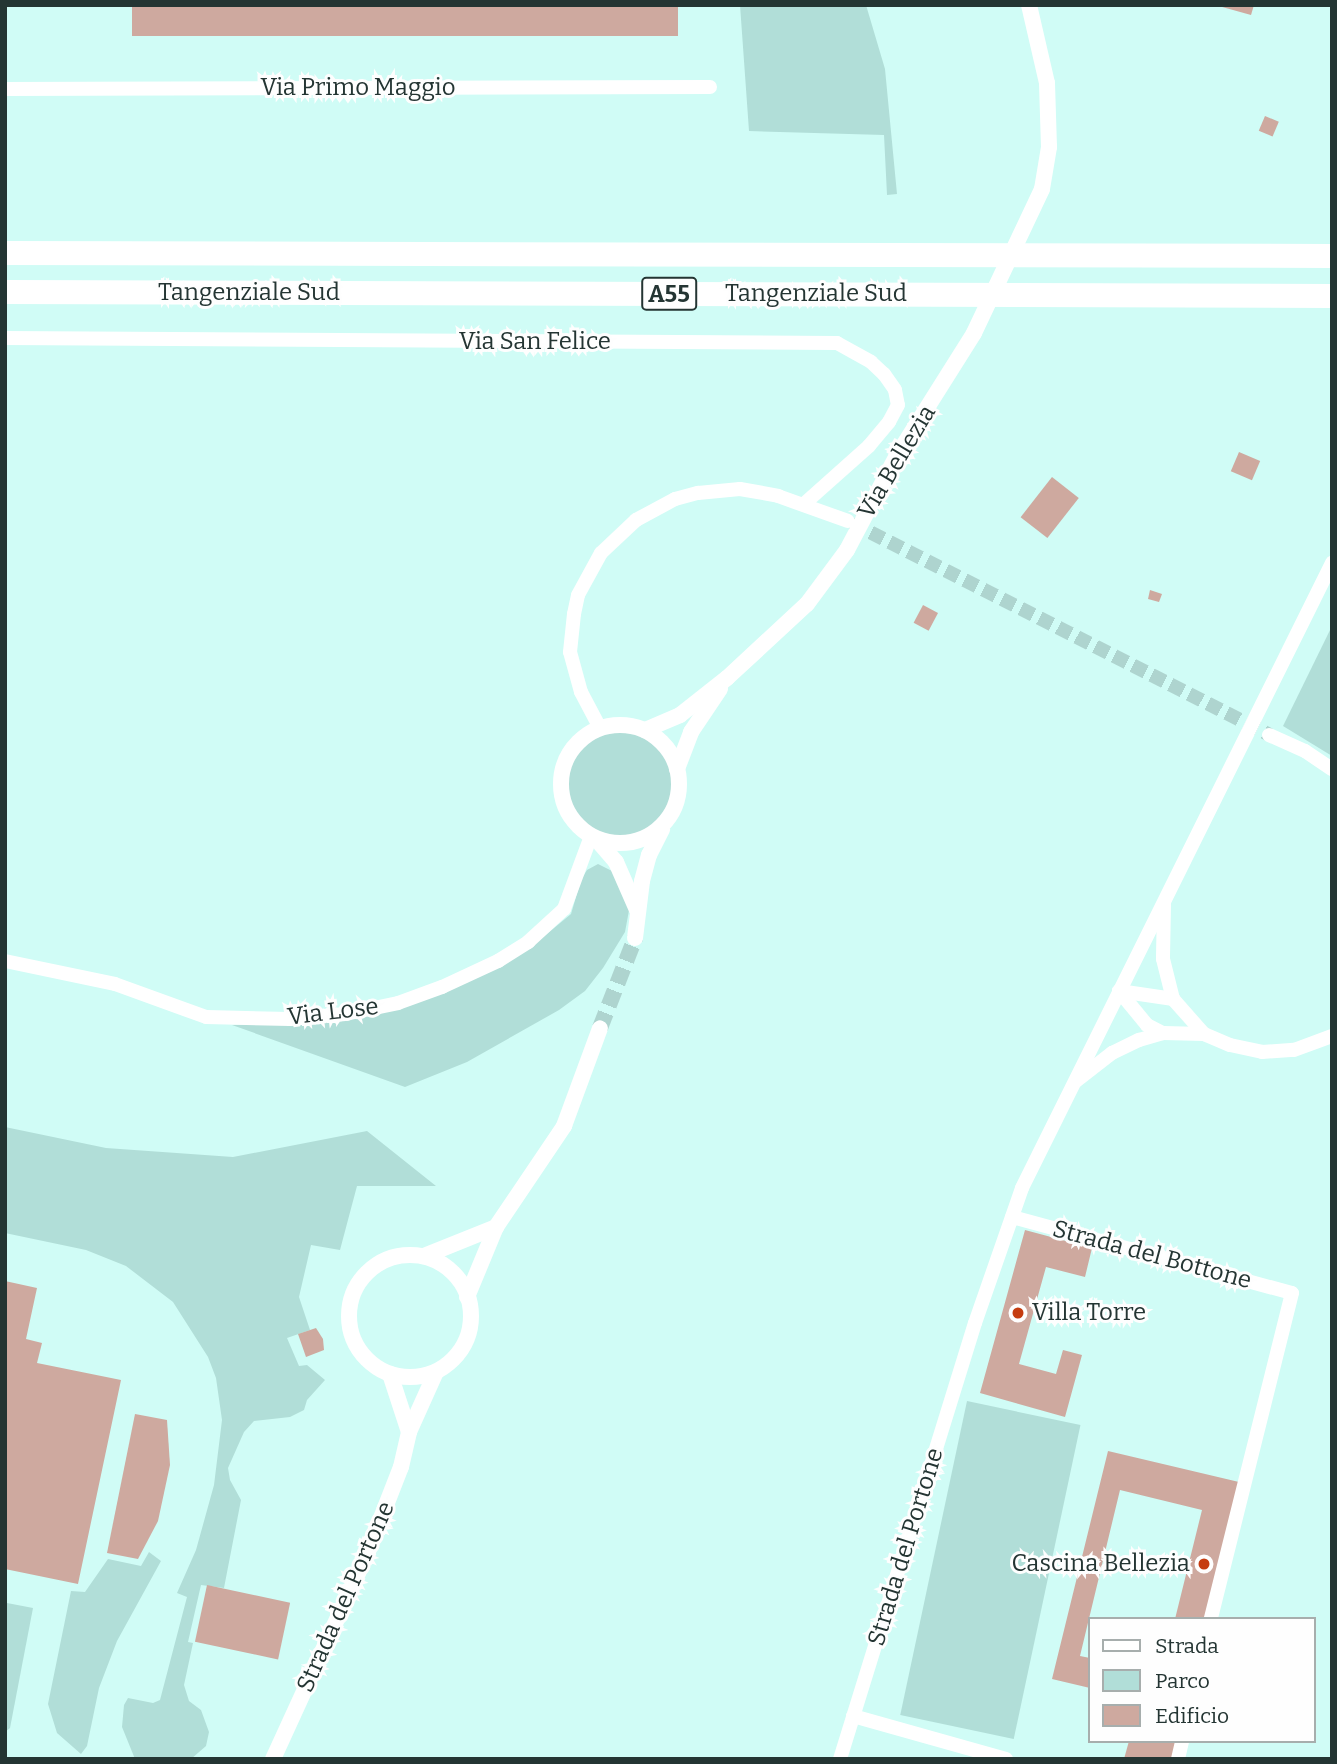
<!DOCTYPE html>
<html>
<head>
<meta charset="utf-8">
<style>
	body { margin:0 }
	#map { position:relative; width:1337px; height:1764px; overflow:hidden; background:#d0fcf6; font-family:Bitter,serif }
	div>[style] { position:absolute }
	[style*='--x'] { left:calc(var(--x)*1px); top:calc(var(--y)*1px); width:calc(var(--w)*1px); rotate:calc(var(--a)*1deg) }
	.green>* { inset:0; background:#b1ded8; transform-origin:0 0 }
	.round { border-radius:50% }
	.building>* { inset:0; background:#cea99f; transform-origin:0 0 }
	.minor-tunnel>* { height:14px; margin-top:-7px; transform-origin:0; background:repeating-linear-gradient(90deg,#aed4cf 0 14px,transparent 0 21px) }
	.tertiary-tunnel>* { height:16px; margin-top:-8px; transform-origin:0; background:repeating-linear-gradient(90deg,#aed4cf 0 16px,transparent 0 24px) }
	.minor>* { height:14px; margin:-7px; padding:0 7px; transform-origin:7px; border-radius:7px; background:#fff }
	.tertiary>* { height:16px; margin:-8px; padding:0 8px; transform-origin:8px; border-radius:8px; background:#fff }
	.tertiary>.ring { margin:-8px; padding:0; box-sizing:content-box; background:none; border:16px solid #fff; border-radius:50% }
	.motorway>* { height:24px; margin:-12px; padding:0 12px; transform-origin:12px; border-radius:12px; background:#fff }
	.dots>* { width:19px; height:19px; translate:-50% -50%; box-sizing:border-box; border:4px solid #fefefe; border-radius:50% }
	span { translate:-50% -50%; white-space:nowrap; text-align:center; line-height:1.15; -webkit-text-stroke:6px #fefefe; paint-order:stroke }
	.shield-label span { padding:2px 5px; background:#fefefe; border:2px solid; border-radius:5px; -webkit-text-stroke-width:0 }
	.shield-label { font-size:23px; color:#243533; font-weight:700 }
	.street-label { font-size:24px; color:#243533 }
	.poi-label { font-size:24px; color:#243533 }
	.left { translate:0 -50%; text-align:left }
	.right { translate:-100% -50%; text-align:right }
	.frame { position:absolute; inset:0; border:7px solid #243533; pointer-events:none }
	.legend { position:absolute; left:1088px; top:1617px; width:228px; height:126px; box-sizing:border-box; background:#fefefe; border:2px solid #a7aead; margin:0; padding:9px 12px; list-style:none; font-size:21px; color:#243533 }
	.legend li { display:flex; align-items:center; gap:14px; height:35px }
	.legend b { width:35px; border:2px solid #a7aead }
</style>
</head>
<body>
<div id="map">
	<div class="green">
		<div style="clip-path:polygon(740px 5px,866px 5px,885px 69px,897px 194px,887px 195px,884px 135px,749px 131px)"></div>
		<div style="clip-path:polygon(1332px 626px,1332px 756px,1283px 726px)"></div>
		<div class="round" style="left:561px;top:725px;width:118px;height:118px"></div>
		<div style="clip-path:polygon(598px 864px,616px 873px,630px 905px,625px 932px,603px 968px,585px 991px,559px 1010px,467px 1062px,405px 1087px,232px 1025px,346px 1021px,531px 947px,571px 914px,581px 880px,587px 870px)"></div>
		<div style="clip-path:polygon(5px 1127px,106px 1148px,233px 1157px,367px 1131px,436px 1186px,357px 1186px,340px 1250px,311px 1245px,299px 1297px,310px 1330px,287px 1338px,299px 1366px,307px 1365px,325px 1380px,307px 1400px,304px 1410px,290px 1417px,254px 1421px,244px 1432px,228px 1468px,230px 1480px,241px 1500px,224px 1588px,201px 1585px,188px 1642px,193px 1643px,184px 1685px,189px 1701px,201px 1710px,209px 1732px,206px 1746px,191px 1759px,135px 1759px,122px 1727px,124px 1705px,128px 1698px,153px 1703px,160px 1700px,187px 1597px,177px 1593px,196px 1550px,214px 1485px,222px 1420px,216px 1378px,208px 1357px,173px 1302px,126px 1266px,86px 1250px,5px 1233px)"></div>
		<div style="left:967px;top:1401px;width:116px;height:321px;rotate:12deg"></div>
		<div style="clip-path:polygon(149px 1552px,161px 1561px,117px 1641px,99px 1688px,87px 1746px,81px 1754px,57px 1733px,48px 1704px,71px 1591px,85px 1592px,108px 1559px,141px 1566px)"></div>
		<div style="clip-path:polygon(7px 1603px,33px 1608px,10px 1728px,5px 1732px)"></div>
	</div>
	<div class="building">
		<div style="left:132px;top:5px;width:546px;height:31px"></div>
		<div style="clip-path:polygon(1215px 5px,1254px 5px,1251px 15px)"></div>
		<div style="left:1265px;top:116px;width:15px;height:16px;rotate:23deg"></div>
		<div style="left:1239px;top:452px;width:23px;height:21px;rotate:23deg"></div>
		<div style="left:1052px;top:477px;width:34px;height:51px;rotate:38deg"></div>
		<div style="clip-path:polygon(1150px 590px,1162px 594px,1159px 602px,1148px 599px)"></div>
		<div style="left:923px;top:605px;width:17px;height:20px;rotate:28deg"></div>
		<div style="clip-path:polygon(1025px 1230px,1092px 1248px,1085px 1277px,1046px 1267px,1019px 1364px,1056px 1374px,1063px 1350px,1082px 1355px,1065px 1417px,980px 1393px)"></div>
		<div style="clip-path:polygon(5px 1281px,37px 1288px,26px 1339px,42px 1343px,37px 1363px,121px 1380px,78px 1584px,5px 1569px)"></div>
		<div style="clip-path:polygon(316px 1328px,323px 1339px,324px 1350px,306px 1357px,298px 1334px)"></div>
		<div style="clip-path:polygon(135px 1414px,167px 1420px,170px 1465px,158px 1521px,138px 1559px,107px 1553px)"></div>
		<div style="clip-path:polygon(1108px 1451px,1239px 1482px,1206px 1619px,1175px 1619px,1202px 1510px,1120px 1490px,1080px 1656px,1090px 1658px,1090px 1688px,1052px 1679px)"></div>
		<div style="left:207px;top:1585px;width:85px;height:58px;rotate:12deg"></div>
		<div style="clip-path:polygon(1129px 1741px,1176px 1741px,1172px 1759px,1124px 1759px)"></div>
	</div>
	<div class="minor-tunnel">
		<div style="--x:852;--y:523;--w:468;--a:26.9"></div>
	</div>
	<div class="tertiary-tunnel">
		<div style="--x:600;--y:1028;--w:97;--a:-68.7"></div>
	</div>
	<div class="minor">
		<div style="--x:5;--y:89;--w:705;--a:-0.16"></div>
		<div style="--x:5;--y:338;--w:832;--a:0.34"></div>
		<div style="--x:837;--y:343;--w:39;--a:29"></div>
		<div style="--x:871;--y:362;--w:18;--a:43"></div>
		<div style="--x:884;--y:374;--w:19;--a:55"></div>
		<div style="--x:895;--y:390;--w:15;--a:79"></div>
		<div style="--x:898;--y:405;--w:19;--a:118"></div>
		<div style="--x:889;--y:422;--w:31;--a:130"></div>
		<div style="--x:869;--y:446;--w:87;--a:138.3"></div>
		<div style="--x:600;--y:728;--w:41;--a:-117.8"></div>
		<div style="--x:581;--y:692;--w:41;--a:-105.4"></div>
		<div style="--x:570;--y:652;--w:38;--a:-84"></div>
		<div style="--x:574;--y:614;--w:19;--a:-78"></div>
		<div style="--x:578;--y:595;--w:48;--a:-61.3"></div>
		<div style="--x:601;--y:553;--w:48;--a:-43.3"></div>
		<div style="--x:636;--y:520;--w:44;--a:-28.3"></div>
		<div style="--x:675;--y:499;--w:24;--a:-15"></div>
		<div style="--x:698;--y:493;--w:42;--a:-5.4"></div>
		<div style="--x:740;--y:489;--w:39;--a:10"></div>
		<div style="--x:778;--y:496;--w:74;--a:19.7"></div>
		<div style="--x:1269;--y:735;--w:39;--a:24"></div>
		<div style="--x:1305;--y:751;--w:32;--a:34"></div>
		<div style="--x:1164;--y:905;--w:54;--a:91.1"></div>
		<div style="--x:1163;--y:959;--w:41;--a:76"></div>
		<div style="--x:1173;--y:999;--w:47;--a:48.5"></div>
		<div style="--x:5;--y:961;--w:112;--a:11.8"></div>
		<div style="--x:115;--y:984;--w:97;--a:19.9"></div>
		<div style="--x:206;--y:1017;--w:84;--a:1.4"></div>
		<div style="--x:290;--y:1019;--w:55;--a:-5.2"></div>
		<div style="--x:345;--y:1014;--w:54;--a:-11.7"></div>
		<div style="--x:398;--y:1003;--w:47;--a:-20"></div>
		<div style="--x:442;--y:987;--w:62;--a:-24.9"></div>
		<div style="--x:498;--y:961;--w:36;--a:-32"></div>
		<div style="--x:528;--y:942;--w:49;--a:-42.5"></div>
		<div style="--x:564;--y:909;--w:78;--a:-69.7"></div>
		<div style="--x:1119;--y:991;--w:44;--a:50.5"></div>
		<div style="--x:1147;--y:1025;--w:18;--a:27"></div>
		<div style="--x:1119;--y:991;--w:55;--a:8.4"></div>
		<div style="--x:1076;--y:1081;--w:46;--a:-37.9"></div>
		<div style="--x:1112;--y:1053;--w:30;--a:-26"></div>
		<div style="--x:1139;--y:1040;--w:25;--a:-16"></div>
		<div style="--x:1163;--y:1033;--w:41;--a:1.4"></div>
		<div style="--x:1204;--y:1034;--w:28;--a:23"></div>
		<div style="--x:1230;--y:1045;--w:33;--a:12"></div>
		<div style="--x:1262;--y:1052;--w:32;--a:-4"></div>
		<div style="--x:1294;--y:1050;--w:40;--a:-20.2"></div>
		<div style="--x:1012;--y:1217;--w:290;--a:15.2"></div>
		<div style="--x:1292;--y:1293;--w:336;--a:104"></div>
		<div style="--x:853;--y:1716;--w:159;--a:15.7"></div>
		<div style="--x:840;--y:1759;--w:456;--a:-72.8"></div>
		<div style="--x:975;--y:1323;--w:143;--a:-70.8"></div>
		<div style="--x:1022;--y:1188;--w:698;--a:-63.62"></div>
		<div style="--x:1178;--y:1759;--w:18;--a:-77"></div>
	</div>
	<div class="tertiary">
		<div class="ring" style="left:561px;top:725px;width:102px;height:102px"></div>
		<div style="--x:645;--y:730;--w:38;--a:-23"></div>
		<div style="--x:680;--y:715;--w:60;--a:-38.2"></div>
		<div style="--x:727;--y:678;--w:109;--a:-42.8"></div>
		<div style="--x:807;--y:604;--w:67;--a:-53.5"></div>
		<div style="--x:847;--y:550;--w:105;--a:-62.2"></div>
		<div style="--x:896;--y:457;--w:146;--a:-57.8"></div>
		<div style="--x:974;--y:333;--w:159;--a:-64.7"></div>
		<div style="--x:1042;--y:189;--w:43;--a:-80.5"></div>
		<div style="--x:1049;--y:147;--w:64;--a:-91.8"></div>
		<div style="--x:1047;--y:83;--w:80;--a:-103"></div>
		<div style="--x:677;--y:769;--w:40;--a:-69"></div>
		<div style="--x:691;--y:732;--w:52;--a:-56"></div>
		<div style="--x:597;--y:840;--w:29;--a:49"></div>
		<div style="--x:616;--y:862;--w:52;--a:66.4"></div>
		<div style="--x:635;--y:938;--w:57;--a:-83"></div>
		<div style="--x:642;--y:881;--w:27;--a:-75"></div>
		<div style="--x:649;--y:855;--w:29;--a:-63"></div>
		<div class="ring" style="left:349px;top:1255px;width:106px;height:106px"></div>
		<div style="--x:424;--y:1256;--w:78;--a:-21.9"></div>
		<div style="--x:467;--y:1297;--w:76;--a:-67.5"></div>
		<div style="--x:496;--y:1227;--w:122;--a:-56"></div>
		<div style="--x:564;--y:1126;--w:104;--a:-69.8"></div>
		<div style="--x:390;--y:1374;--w:61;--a:71.9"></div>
		<div style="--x:273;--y:1759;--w:226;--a:-65.4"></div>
		<div style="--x:367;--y:1554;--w:93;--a:-68.7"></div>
		<div style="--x:401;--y:1467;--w:36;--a:-77"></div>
		<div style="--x:409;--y:1432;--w:66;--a:-65.8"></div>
	</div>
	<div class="motorway">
		<div style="--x:5;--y:253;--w:1327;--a:0.13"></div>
		<div style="--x:5;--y:292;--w:1327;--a:0.17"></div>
	</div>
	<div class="dots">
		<div style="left:1018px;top:1313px;background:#c53c10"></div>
		<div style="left:1204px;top:1564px;background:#c53c10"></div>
	</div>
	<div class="shield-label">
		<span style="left:669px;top:294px">A55</span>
	</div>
	<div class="street-label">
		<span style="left:358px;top:88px">Via Primo Maggio</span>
		<span style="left:249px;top:293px">Tangenziale Sud</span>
		<span style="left:816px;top:294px">Tangenziale Sud</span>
		<span style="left:535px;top:342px">Via San Felice</span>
		<span style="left:897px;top:462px;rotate:-59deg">Via Bellezia</span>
		<span style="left:333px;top:1012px;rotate:-7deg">Via Lose</span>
		<span style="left:1152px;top:1255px;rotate:15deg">Strada del Bottone</span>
		<span style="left:906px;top:1547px;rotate:-73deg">Strada del Portone</span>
		<span style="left:346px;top:1597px;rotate:-66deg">Strada del Portone</span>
	</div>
	<div class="poi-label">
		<span class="left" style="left:1032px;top:1313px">Villa Torre</span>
		<span class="right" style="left:1190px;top:1564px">Cascina Bellezia</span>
	</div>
	<div class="frame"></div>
	<ul class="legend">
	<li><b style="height:9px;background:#fff"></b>Strada</li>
	<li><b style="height:19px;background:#b1ded8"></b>Parco</li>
	<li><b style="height:19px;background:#cea99f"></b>Edificio</li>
	</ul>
</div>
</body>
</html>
